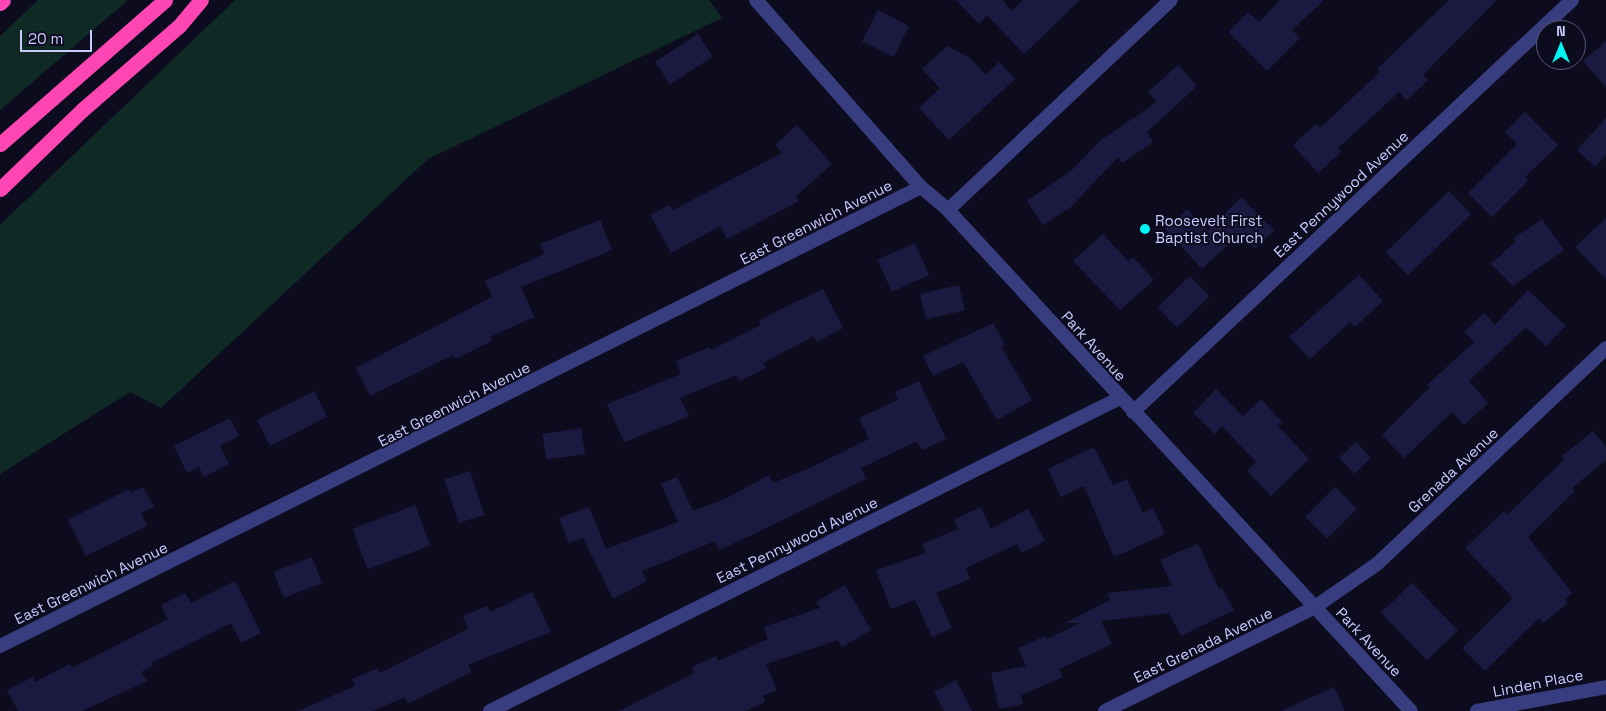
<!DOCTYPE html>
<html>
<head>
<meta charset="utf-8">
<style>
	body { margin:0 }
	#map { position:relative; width:1606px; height:711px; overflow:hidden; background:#0d0c1f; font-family:"Space Grotesk",sans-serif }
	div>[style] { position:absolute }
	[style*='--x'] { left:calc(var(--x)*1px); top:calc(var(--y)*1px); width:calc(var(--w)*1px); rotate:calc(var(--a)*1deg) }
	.green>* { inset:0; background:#0f2925 }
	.building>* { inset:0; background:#1c1940; transform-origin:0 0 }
	.minor>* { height:14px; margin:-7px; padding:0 7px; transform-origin:7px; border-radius:7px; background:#373d7e }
	.motorway>* { height:15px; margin:-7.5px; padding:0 7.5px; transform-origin:7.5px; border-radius:7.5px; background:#fe46b3 }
	.dots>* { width:14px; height:14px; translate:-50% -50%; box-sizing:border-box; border:2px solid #0d0c1f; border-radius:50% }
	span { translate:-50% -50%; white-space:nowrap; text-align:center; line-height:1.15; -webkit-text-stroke:4px #0d0c1f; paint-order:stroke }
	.street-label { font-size:15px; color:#cbcaff }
	.poi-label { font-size:15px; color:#cbcaff }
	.left { translate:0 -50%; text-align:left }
	.north { position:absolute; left:1536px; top:20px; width:50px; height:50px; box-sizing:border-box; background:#0d0c1f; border:1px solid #595879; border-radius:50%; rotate:0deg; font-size:14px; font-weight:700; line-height:20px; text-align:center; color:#cbcaff }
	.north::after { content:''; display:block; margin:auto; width:18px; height:22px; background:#01f4f1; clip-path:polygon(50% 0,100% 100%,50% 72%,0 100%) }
	.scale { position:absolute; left:20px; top:30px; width:72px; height:22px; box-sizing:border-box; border:2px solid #cbcaff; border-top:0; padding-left:6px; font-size:15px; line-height:18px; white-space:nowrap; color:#cbcaff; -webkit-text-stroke:4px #0d0c1f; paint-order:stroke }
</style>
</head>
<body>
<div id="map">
	<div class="green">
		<div style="clip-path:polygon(38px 0,128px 0,0 110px,0 36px)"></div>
		<div style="clip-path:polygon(235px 0,709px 0,722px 18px,428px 159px,161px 408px,130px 392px,0 474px,0 225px)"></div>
	</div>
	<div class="building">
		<div style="clip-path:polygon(956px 0,1003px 0,1011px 11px,1023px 0,1080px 0,1024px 54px,987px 15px,979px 24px)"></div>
		<div style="clip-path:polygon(1280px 0,1324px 0,1292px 30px,1300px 38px,1267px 71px,1228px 32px,1248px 12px,1259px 22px)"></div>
		<div style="clip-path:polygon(1449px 0,1497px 0,1423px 75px,1428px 80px,1407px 100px,1399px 92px,1338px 148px,1341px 152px,1318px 173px,1293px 145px,1316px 124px,1320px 128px,1380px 72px,1377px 69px)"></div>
		<div style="left:878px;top:10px;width:35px;height:35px;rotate:27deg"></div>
		<div style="left:698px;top:34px;width:27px;height:51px;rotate:57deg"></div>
		<div style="clip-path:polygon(1606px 41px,1606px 87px,1583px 61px)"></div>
		<div style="clip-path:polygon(947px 46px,970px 58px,986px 75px,999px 62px,1015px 79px,949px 140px,919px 108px,940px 88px,922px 69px)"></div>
		<div style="clip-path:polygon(1178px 65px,1197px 86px,1147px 132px,1153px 142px,1122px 163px,1118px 157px,1070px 208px,1043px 225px,1027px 201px,1072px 170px,1101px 140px,1157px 102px,1148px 92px)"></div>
		<div style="clip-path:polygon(1525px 112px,1558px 145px,1525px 177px,1528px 181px,1492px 217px,1468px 193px,1517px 144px,1505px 132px)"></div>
		<div style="clip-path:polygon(1606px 118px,1606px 155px,1595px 167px,1577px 150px)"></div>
		<div style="clip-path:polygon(797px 125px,832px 164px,796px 196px,799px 201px,727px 239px,720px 226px,671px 253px,650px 215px,669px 205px,673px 210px,782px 153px,775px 145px)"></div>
		<div style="left:1449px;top:191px;width:32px;height:88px;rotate:46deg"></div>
		<div style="clip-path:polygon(1241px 197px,1274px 230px,1255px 249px,1239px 234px,1202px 269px,1165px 229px,1187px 209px,1208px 231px)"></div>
		<div style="clip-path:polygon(1606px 218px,1606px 279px,1575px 247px)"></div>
		<div style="clip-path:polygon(1542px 219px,1564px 250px,1513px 286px,1491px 264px,1516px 241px,1514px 238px)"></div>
		<div style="clip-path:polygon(600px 220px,612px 250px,521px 287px,534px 317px,490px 337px,492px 341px,455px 359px,453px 355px,370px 396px,356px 368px,492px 297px,485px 281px,544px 254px,540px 244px)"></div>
		<div style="clip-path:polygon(1103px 234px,1128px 261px,1133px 257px,1154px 280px,1120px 310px,1073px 261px)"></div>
		<div style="left:915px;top:243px;width:35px;height:41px;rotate:66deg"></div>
		<div style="clip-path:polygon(1359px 275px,1383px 301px,1355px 327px,1350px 322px,1310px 359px,1289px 337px)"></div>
		<div style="left:1190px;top:276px;width:28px;height:45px;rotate:46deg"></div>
		<div style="left:959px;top:285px;width:26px;height:40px;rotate:77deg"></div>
		<div style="clip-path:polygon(823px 289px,843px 328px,816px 342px,814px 336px,763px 363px,766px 368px,739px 381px,736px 375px,680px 398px,689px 416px,624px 442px,607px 404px,681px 374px,676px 361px,710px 347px,711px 350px,761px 325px,759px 321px,781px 309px)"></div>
		<div style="clip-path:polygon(1528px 290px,1566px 326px,1546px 346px,1526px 327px,1469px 381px,1488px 403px,1464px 425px,1452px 412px,1404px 458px,1382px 435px,1430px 387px,1427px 385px,1474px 342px,1464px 332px,1484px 313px,1495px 325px)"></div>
		<div style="clip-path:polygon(993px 323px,1005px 344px,1001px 346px,1032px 400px,997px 420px,963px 362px,933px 376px,923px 356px)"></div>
		<div style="clip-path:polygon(919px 381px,946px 439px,922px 450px,917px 441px,861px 468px,866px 479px,754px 534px,719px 550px,715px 541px,642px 571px,647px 581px,613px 599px,583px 538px,569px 543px,559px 518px,589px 507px,606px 549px,678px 522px,661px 484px,677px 477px,693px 511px,725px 499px,769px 475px,773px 483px,812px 467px,869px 439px,859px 418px,898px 400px,895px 392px)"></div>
		<div style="clip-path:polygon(1216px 389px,1243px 416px,1261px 399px,1282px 422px,1278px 426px,1309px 459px,1271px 496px,1247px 471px,1256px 462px,1222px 426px,1215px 434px,1193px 413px)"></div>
		<div style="left:314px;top:391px;width:29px;height:64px;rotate:63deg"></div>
		<div style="clip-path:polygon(230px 418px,239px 436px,220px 446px,229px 464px,204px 477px,199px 467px,187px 473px,174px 446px)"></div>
		<div style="left:581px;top:428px;width:26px;height:39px;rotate:81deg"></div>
		<div style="clip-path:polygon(1593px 431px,1606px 447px,1606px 460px,1572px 488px,1575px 491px,1528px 537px,1572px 593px,1565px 599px,1568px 603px,1543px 623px,1539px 618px,1485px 671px,1462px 648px,1513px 598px,1465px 548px,1504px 511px,1507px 515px,1565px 459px,1562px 456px)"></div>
		<div style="left:1356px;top:442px;width:22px;height:23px;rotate:47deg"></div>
		<div style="clip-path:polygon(1094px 447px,1113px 485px,1127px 479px,1143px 513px,1153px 508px,1165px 534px,1114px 557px,1084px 486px,1061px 497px,1048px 469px)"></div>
		<div style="left:470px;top:471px;width:46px;height:27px;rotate:72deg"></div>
		<div style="clip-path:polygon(143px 487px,154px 507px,141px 513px,147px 526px,86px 556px,68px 520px,129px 489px,131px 493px)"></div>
		<div style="left:1335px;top:487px;width:31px;height:42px;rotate:45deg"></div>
		<div style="left:415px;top:505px;width:43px;height:67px;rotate:69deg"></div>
		<div style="clip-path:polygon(981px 507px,991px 529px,1028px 509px,1045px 541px,1022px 553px,1017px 544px,966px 568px,970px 579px,936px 593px,952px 628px,932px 637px,915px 600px,891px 609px,876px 570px,926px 553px,922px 544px,958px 529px,954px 520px)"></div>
		<div style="clip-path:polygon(1198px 544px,1219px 589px,1222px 588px,1234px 610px,1181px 636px,1169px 613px,1101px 621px,1112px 644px,1059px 669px,1063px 677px,1021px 695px,1023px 704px,999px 709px,991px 673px,1026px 666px,1018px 648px,1045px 636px,1047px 639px,1080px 623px,1065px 623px,1110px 600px,1107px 593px,1172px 586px,1160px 560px)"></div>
		<div style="left:312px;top:557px;width:28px;height:41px;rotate:69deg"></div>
		<div style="clip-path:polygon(235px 581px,261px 633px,241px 643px,231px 623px,151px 663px,153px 666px,141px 672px,147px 681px,82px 711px,18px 711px,7px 690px,33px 677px,35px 682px,70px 664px,72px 668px,168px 619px,161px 605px,185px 593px,191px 603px)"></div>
		<div style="left:1412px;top:583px;width:66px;height:43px;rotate:46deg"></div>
		<div style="clip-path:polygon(845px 585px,871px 630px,842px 647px,838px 640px,766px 664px,777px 690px,763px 696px,765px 702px,745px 711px,619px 711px,694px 673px,692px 667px,716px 656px,718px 661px,768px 639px,764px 627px,820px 608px,816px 602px)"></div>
		<div style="clip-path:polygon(532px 592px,551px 632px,468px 665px,471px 672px,408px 704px,405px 697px,372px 711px,298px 711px,355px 686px,352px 679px,378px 668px,380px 673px,468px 629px,463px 616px,487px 606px,490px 612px)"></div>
		<div style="clip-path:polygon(956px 680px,972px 711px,944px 711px,934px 692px)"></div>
		<div style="clip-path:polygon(1334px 687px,1345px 711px,1281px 711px)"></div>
	</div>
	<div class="minor">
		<div style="--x:756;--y:0;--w:249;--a:48.6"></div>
		<div style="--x:921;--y:187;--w:35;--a:40"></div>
		<div style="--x:948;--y:210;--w:682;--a:47.26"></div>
		<div style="--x:948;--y:210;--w:306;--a:-43.3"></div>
		<div style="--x:1133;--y:412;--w:602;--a:-43.18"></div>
		<div style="--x:0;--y:646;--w:1029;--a:-26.49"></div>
		<div style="--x:490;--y:711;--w:703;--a:-26.42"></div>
		<div style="--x:1105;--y:711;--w:234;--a:-26.3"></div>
		<div style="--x:1315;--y:607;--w:75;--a:-34.7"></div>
		<div style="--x:1377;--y:564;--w:315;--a:-43.3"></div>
		<div style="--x:1477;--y:711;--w:131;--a:-10.5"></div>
	</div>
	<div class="motorway">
		<div style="--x:0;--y:3;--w:4;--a:-45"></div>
		<div style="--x:0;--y:144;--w:219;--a:-41.1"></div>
		<div style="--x:0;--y:189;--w:114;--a:-43.9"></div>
		<div style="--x:82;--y:110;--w:128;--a:-40.9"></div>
		<div style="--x:179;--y:26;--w:34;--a:-50"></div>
	</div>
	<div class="dots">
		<div style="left:1145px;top:229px;background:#01f4f1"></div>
	</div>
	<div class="street-label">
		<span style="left:1341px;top:194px;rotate:-43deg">East Pennywood Avenue</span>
		<span style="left:816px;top:222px;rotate:-27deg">East Greenwich Avenue</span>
		<span style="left:1094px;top:346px;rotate:48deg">Park Avenue</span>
		<span style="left:454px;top:404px;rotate:-27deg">East Greenwich Avenue</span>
		<span style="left:1453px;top:470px;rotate:-43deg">Grenada Avenue</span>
		<span style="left:797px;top:540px;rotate:-26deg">East Pennywood Avenue</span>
		<span style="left:91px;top:583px;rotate:-26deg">East Greenwich Avenue</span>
		<span style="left:1369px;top:642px;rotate:47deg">Park Avenue</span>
		<span style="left:1203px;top:645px;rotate:-26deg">East Grenada Avenue</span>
		<span style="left:1538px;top:683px;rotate:-11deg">Linden Place</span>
	</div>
	<div class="poi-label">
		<span class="left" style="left:1155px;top:229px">Roosevelt First<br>Baptist Church</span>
	</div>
	<div class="north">N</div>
	<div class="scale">20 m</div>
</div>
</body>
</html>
